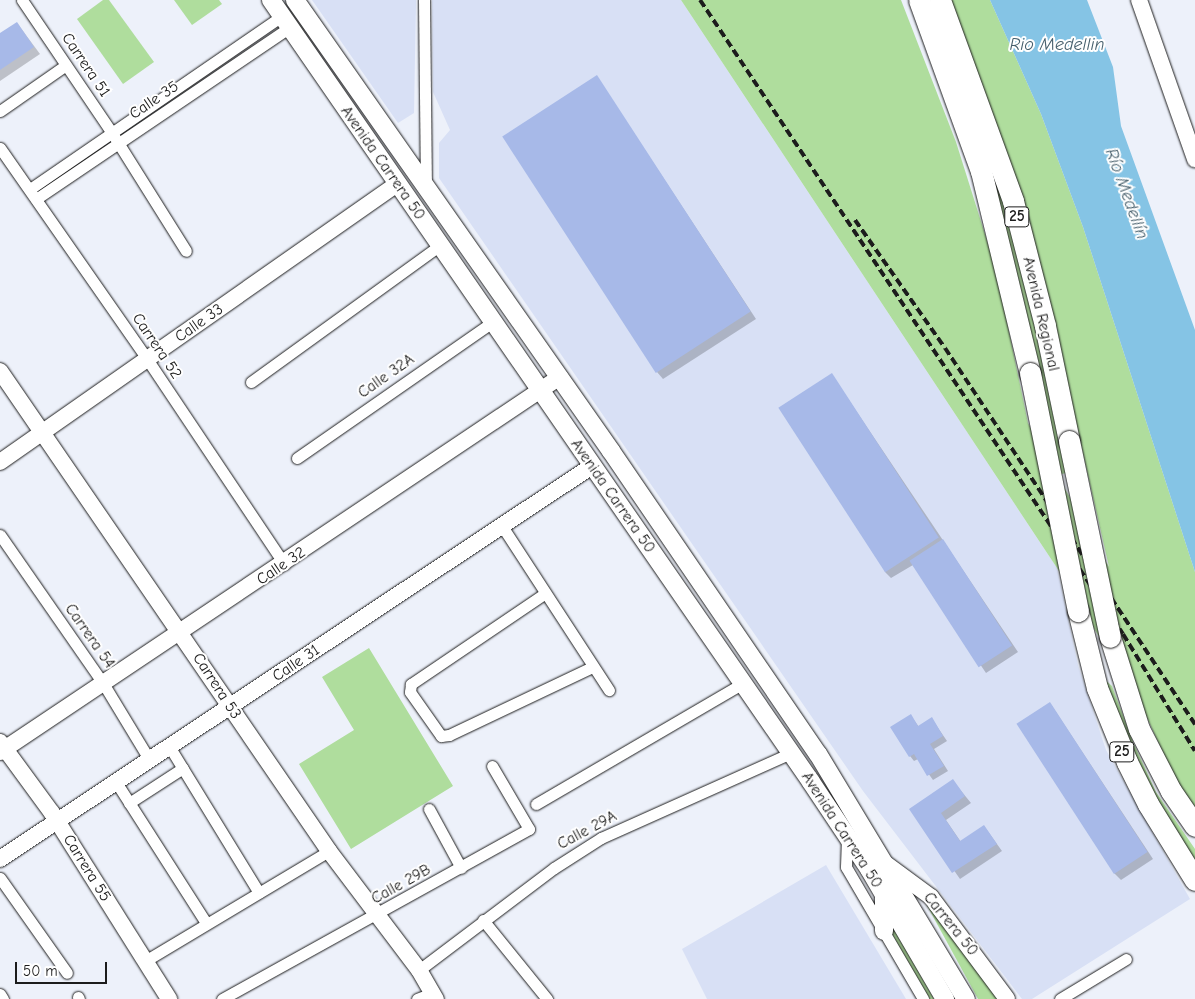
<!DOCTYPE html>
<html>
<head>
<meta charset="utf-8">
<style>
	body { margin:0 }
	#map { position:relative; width:1195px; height:999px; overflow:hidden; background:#edf1fa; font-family:"Comic Neue",sans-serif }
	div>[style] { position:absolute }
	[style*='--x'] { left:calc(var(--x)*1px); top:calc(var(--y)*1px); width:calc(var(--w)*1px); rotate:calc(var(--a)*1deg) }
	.built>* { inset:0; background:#d8e0f5 }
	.green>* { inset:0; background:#afdd9d; transform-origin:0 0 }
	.water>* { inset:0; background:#85c4e5 }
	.shadow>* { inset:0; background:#0003 }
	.building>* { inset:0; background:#a7b9e8; transform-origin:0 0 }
	.roads { filter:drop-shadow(0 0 1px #1c1c1c) drop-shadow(0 0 1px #1c1c1c) }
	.street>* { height:11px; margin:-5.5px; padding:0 5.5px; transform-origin:5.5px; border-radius:5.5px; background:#fff }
	.secondary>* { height:16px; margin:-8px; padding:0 8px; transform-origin:8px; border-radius:8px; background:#fff }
	.primary>* { height:18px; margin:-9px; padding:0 9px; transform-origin:9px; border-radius:9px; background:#fff }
	.highway>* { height:21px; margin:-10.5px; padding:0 10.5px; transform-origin:10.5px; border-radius:10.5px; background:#fff }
	.rail>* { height:4px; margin-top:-2px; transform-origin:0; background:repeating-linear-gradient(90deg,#1c1c1c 0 8px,transparent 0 12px) }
	.bridges { filter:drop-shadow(0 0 1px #1c1c1c) drop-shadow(0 0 1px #1c1c1c) }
	.highway-bridge>* { height:21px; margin:-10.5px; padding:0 10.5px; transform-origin:10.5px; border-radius:10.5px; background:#fff }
	span { translate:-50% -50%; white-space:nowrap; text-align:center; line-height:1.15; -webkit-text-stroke:4px #fff; paint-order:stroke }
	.shield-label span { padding:1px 4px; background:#fff; border:1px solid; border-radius:4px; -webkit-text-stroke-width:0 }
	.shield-label { font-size:15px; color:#1c1c1c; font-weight:700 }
	.street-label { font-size:16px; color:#1c1c1c }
	.water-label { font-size:18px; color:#465f6c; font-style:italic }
	.scale { position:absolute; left:15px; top:962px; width:92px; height:22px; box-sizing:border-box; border:2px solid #1c1c1c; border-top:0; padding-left:6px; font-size:15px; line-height:18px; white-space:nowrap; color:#1c1c1c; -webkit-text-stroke:4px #fff; paint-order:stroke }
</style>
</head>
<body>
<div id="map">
	<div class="built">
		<div style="clip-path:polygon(312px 0,416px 0,414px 113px,398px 123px)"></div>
		<div style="clip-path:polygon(432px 0,681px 0,1057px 568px,1078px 665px,1106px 750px,1190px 899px,1032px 999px,1022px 999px,863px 791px,439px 178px,439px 143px,450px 130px,433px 92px)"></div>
		<div style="clip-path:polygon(826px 865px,906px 999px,707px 999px,682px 949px)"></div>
	</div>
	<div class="green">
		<div style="clip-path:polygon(103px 0,109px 0,154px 62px,123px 84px,77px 19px)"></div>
		<div style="clip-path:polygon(174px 0,219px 0,222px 4px,192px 25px)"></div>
		<div style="clip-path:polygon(681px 0,901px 0,956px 142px,996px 269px,1028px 423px,1109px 567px,1058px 344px,946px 0,990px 0,1041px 114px,1083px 227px,1195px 572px,1195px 808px,1177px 783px,1142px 707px,1057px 568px)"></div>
		<div style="clip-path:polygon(984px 141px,1020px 258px,1066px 473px,1058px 475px,1023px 298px)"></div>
		<div style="clip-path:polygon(369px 648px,453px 786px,351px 849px,299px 764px,354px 730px,322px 677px)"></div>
		<div style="clip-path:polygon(1104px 679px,1112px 686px,1133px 742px,1156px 792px,1195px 849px,1195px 868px,1159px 813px)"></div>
		<div style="clip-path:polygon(924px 900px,1000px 999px,978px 999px)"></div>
		<div style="left:892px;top:926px;width:84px;height:4px;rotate:60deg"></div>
	</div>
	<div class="water">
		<div style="clip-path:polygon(990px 0,1087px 0,1113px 67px,1121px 126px,1195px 330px,1195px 572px,1083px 227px,1041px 114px)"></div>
	</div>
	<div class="shadow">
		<div style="clip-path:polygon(17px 23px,40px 54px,0 81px,0 35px)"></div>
		<div style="clip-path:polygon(597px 77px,756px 319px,663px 379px,657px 372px)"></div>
		<div style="clip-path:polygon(832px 375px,1018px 652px,986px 673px,913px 565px,891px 578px,885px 572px)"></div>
		<div style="clip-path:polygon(1050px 703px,1153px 859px,1121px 880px,1114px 873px)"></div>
		<div style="clip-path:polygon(911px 716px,919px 727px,932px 719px,947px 741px,934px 749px,948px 771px,933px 780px,918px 759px,914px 761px,910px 756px)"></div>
		<div style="clip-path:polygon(953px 781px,971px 803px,946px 820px,961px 842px,984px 826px,1002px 851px,960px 879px,911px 809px)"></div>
	</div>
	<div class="building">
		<div style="clip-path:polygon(17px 22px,34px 47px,0 70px,0 33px)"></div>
		<div style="left:597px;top:75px;width:282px;height:113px;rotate:57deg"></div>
		<div style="left:832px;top:373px;width:196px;height:64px;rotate:57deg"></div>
		<div style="left:943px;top:539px;width:127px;height:40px;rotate:57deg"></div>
		<div style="left:1050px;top:702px;width:179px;height:40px;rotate:57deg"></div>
		<div style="clip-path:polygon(911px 714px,918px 726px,932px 717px,943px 736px,930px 744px,944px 766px,927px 776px,914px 754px,909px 757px,890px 727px)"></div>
		<div style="clip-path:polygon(953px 779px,965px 796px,941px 813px,960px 841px,984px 825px,997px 844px,952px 873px,909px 809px)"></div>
	</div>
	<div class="roads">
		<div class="street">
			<div style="--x:22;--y:0;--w:161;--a:55.9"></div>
			<div style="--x:112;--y:133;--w:139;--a:57.9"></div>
			<div style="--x:424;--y:0;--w:186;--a:89.4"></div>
			<div style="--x:0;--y:111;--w:80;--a:-34.9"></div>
			<div style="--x:0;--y:148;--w:257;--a:55.1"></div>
			<div style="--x:147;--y:359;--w:247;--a:56.2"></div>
			<div style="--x:30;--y:189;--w:306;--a:-34.5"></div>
			<div style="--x:36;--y:199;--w:307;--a:-34.1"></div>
			<div style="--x:251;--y:382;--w:233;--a:-35.9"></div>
			<div style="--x:297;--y:458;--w:239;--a:-34.8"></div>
			<div style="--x:502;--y:526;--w:196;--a:56.9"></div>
			<div style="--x:0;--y:535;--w:180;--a:55.2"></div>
			<div style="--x:103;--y:683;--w:89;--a:58.8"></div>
			<div style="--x:544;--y:594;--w:161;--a:145.9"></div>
			<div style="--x:411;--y:684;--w:8;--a:97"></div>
			<div style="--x:410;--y:692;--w:54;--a:54.8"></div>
			<div style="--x:441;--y:736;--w:8;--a:-7"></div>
			<div style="--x:449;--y:735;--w:158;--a:-25.4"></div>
			<div style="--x:169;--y:746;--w:172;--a:58.5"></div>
			<div style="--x:116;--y:782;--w:167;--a:57.4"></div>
			<div style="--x:129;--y:803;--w:64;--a:-32.9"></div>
			<div style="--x:536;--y:804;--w:240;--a:-30.3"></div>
			<div style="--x:429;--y:809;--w:67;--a:61.5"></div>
			<div style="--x:847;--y:838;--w:29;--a:92"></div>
			<div style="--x:846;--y:867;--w:153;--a:59.7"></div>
			<div style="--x:0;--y:878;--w:116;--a:54.8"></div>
			<div style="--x:483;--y:920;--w:102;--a:51"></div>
			<div style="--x:145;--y:961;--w:214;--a:-30.9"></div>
			<div style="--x:419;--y:970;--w:169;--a:-37.1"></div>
			<div style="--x:554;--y:868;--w:56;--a:-32.6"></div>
			<div style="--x:601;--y:838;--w:208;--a:-24.1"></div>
			<div style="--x:0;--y:994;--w:6;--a:59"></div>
			<div style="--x:78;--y:997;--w:2;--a:63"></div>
			<div style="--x:222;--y:999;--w:351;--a:-29"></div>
			<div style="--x:529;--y:829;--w:73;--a:-120.4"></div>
			<div style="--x:417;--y:999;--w:17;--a:-21"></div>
			<div style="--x:1060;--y:999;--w:77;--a:-31.2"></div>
		</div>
		<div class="secondary">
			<div style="--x:1139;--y:0;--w:169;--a:70.6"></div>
			<div style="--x:0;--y:371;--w:582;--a:55.57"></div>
			<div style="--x:329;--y:851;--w:149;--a:52.9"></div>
			<div style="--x:419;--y:970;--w:34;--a:60"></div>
			<div style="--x:0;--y:462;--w:486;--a:-35"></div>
			<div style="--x:0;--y:742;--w:88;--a:53.8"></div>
			<div style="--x:52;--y:813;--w:220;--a:57.8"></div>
			<div style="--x:0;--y:752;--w:674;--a:-33.81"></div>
			<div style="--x:0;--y:859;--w:711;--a:-33.58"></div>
			<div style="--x:882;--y:861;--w:61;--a:36.3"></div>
			<div style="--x:931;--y:897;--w:127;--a:53.3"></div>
		</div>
		<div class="primary">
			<div style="--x:271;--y:0;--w:950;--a:55.37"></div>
			<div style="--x:811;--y:782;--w:105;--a:56.3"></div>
			<div style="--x:869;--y:869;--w:151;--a:59.7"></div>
			<div style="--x:295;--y:0;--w:551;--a:54.98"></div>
			<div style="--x:611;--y:451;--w:367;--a:55.7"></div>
			<div style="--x:818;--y:754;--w:286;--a:58.9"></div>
			<div style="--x:884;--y:931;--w:36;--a:-90"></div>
		</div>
		<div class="highway">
			<div style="--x:919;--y:0;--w:182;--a:70.1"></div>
			<div style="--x:981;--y:171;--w:208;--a:76.4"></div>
			<div style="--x:940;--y:0;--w:214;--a:70"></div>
			<div style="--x:1013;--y:201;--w:129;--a:75.6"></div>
			<div style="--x:1045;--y:326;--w:117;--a:78.2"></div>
			<div style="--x:1078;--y:611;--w:79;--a:76.1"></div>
			<div style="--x:1097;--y:688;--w:80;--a:67.9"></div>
			<div style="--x:1127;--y:762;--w:47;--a:63.4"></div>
			<div style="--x:1148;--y:804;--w:89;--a:58.3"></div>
			<div style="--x:1110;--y:637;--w:96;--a:72.5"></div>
			<div style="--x:1139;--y:729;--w:70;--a:62.7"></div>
			<div style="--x:1171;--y:791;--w:42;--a:55.6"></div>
		</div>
	</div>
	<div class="rail">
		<div style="--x:700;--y:0;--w:762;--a:56.29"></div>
		<div style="--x:1123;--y:634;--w:137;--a:58.4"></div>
		<div style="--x:855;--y:220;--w:156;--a:54.9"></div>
		<div style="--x:945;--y:348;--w:452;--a:56.4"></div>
	</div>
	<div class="bridges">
		<div class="highway-bridge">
			<div style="--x:1030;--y:373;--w:243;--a:78.6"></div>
			<div style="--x:1069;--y:441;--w:200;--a:78.2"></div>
		</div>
	</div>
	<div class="shield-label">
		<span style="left:1017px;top:217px">25</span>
		<span style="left:1122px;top:752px">25</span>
	</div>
	<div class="street-label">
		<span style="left:86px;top:65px;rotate:56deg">Carrera 51</span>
		<span style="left:154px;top:100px;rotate:-34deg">Calle 35</span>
		<span style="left:383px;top:163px;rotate:55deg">Avenida Carrera 50</span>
		<span style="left:1041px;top:314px;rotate:77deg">Avenida Regional</span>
		<span style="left:199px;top:323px;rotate:-35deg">Calle 33</span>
		<span style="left:157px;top:346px;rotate:56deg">Carrera 52</span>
		<span style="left:386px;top:376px;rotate:-35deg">Calle 32A</span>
		<span style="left:613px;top:496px;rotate:55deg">Avenida Carrera 50</span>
		<span style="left:281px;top:566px;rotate:-34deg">Calle 32</span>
		<span style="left:90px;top:636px;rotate:55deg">Carrera 54</span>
		<span style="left:296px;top:663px;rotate:-34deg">Calle 31</span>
		<span style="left:217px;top:686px;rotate:57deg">Carrera 53</span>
		<span style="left:587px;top:830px;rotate:-28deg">Calle 29A</span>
		<span style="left:842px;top:830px;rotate:57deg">Avenida Carrera 50</span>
		<span style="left:87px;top:868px;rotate:58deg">Carrera 55</span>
		<span style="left:401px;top:884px;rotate:-29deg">Calle 29B</span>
		<span style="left:951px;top:924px;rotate:51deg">Carrera 50</span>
	</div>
	<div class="water-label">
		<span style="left:1057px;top:45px">Rio Medellin</span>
		<span style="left:1126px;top:194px;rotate:70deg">Río Medellín</span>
	</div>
	<div class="scale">50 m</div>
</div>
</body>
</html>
